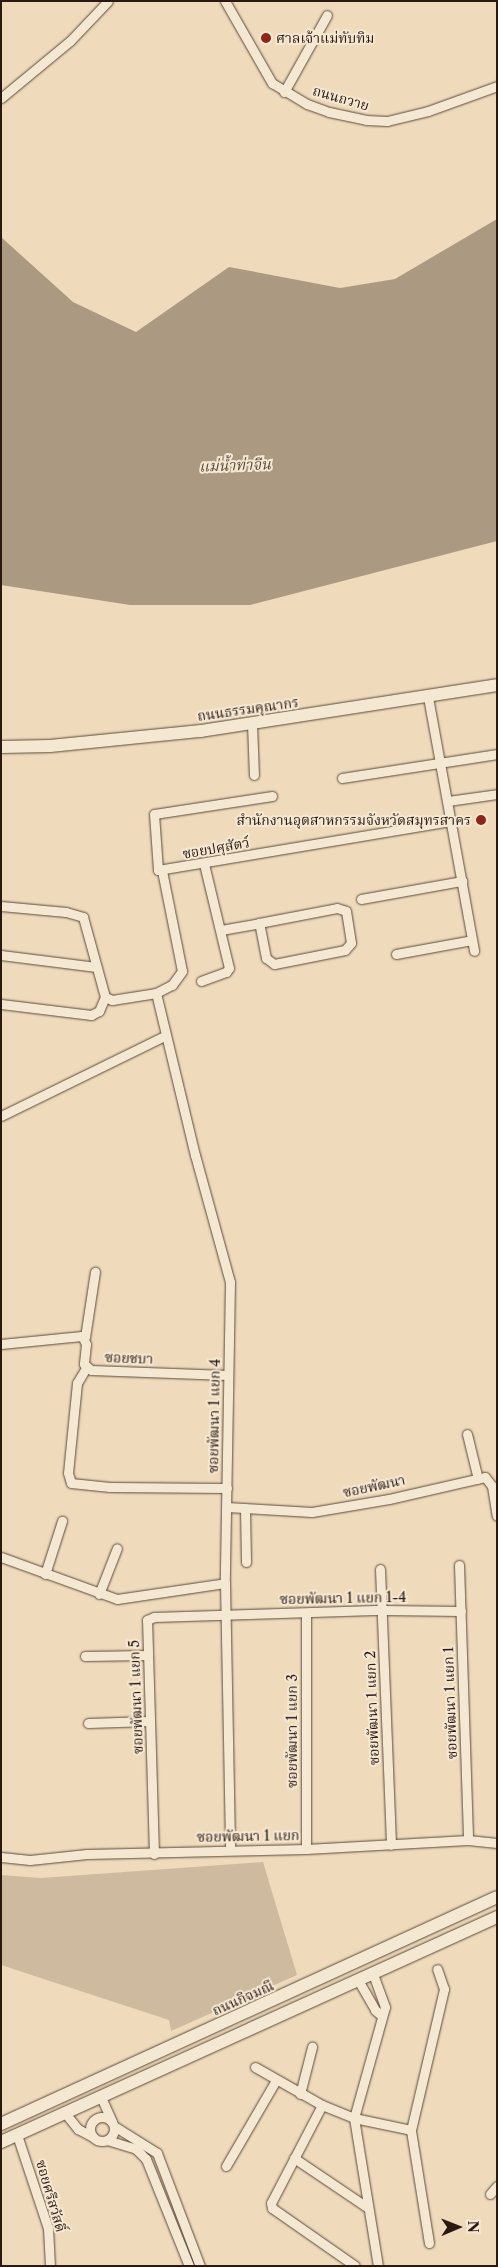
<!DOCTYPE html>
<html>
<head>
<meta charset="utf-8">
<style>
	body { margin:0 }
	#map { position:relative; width:498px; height:2267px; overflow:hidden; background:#efdbbb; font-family:"Libre Caslon Text","Noto Serif Thai",serif }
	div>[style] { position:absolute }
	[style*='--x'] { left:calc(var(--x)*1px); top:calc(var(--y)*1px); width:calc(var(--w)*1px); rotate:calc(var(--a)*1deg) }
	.green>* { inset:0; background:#ceba9e }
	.water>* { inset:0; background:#ac9981 }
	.roads { filter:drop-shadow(0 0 1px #5b493c) drop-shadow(0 0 1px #5b493c) }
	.street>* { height:9px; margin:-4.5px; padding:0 4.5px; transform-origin:4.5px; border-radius:4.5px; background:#f5e8d3 }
	.street>.ring { margin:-4.5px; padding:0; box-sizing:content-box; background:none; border:9px solid #f5e8d3; border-radius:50% }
	.secondary>* { height:12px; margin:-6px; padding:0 6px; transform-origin:6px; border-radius:6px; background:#f5e8d3 }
	.dots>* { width:14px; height:14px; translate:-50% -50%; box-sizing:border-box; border:2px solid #f5e8d3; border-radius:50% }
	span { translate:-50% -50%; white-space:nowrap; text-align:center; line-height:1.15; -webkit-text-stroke:4px #f5e8d3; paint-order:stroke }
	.poi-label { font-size:14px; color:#2a1811 }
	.left { translate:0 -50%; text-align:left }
	.right { translate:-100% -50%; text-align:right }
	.street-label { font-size:14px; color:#2a1811 }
	.water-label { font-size:15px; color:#5e4c3e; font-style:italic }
	.frame { position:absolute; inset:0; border:2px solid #2a1811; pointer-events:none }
	.north { position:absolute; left:433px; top:2202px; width:50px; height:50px; -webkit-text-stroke:4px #f5e8d3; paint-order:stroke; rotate:89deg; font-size:14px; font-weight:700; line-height:20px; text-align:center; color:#2a1811 }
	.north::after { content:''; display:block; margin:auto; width:18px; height:22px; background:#2a1811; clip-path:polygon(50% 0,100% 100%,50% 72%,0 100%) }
</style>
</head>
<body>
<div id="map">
	<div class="green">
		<div style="clip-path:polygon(263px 1862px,297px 1975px,171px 2031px,169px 2020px,1px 1965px,1px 1875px,41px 1878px)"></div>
	</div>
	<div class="water">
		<div style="clip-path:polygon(497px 219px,497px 541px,250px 605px,130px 605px,1px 585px,1px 237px,73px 302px,136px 332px,229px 267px,340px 288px,395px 279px)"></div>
	</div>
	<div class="roads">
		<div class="street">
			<div style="--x:225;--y:1;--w:95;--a:60.2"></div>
			<div style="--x:272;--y:83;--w:41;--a:31"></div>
			<div style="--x:307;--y:104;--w:23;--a:20"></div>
			<div style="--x:329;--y:112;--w:38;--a:12"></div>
			<div style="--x:366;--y:120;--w:21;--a:3"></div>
			<div style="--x:387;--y:121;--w:42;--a:-13.7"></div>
			<div style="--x:428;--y:111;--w:73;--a:-19.9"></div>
			<div style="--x:284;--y:92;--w:88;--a:-60.8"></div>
			<div style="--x:1;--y:98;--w:89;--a:-39.6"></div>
			<div style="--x:70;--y:41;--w:55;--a:-46.5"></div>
			<div style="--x:428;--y:697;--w:258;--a:79.7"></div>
			<div style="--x:252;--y:724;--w:51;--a:87.8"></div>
			<div style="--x:342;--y:778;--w:157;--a:-8.8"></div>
			<div style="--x:272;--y:796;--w:119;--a:171.3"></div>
			<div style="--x:154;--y:814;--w:56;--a:85.9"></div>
			<div style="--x:158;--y:870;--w:298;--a:-9.5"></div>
			<div style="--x:448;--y:801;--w:49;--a:-8.1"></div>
			<div style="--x:361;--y:899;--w:103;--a:-10.1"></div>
			<div style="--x:1;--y:906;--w:65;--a:5.3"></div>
			<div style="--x:66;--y:912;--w:18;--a:16"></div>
			<div style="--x:83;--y:917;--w:83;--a:74.6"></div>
			<div style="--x:105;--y:997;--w:8;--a:23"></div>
			<div style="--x:112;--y:1000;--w:45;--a:-9"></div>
			<div style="--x:156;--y:993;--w:18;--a:-27"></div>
			<div style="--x:172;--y:985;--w:17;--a:-54"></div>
			<div style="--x:182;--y:971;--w:102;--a:-101.3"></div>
			<div style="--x:221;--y:930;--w:39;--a:-10"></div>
			<div style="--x:259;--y:923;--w:79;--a:-10.9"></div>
			<div style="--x:337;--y:908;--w:9;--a:18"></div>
			<div style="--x:346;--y:911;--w:32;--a:81"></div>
			<div style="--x:351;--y:943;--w:9;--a:131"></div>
			<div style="--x:345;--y:950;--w:72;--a:168.8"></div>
			<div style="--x:274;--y:964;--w:10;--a:-143"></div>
			<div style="--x:266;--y:958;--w:36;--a:-101"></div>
			<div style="--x:396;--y:954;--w:77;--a:-10.4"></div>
			<div style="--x:1;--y:955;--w:96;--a:7.2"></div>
			<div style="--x:201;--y:981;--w:27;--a:-20"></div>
			<div style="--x:226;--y:972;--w:5;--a:-53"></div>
			<div style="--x:229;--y:968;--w:107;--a:-103.5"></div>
			<div style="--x:156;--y:993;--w:167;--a:76.5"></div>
			<div style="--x:195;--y:1155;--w:132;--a:74.6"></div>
			<div style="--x:230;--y:1282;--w:301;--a:91"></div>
			<div style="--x:225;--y:1583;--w:267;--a:88.9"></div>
			<div style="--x:1;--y:1004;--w:91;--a:7"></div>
			<div style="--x:91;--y:1015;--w:9;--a:-27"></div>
			<div style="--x:99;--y:1011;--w:15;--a:-67"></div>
			<div style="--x:1;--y:1116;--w:182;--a:-26.1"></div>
			<div style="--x:85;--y:1337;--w:66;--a:-81.3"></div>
			<div style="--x:1;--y:1344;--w:81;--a:-5.6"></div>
			<div style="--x:82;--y:1336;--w:9;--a:63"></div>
			<div style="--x:86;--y:1344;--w:20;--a:96"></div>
			<div style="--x:84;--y:1364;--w:9;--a:41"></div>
			<div style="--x:91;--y:1370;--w:136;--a:2.1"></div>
			<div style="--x:86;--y:1368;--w:17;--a:121"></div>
			<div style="--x:77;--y:1383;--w:90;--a:95.7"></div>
			<div style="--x:68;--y:1473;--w:10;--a:73"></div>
			<div style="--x:71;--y:1483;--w:39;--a:6"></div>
			<div style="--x:110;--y:1487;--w:117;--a:0.5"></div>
			<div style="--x:467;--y:1434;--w:46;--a:76.3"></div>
			<div style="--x:227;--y:1507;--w:85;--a:3.4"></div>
			<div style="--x:312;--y:1512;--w:78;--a:-9.6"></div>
			<div style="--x:389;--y:1499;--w:98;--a:-12.9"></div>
			<div style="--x:485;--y:1477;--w:11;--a:52"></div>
			<div style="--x:492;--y:1486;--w:30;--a:81"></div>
			<div style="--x:245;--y:1509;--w:53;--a:88.9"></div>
			<div style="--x:1;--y:1557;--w:123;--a:19.9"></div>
			<div style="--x:117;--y:1599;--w:109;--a:-8.4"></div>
			<div style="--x:459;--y:1565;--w:275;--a:88.1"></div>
			<div style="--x:380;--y:1569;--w:276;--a:87.7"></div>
			<div style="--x:45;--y:1574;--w:56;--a:-72.2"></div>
			<div style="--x:99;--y:1594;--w:49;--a:-68.6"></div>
			<div style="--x:85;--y:1656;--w:63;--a:-0.9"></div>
			<div style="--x:88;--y:1723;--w:62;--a:-1.8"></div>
			<div style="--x:306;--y:1849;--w:236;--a:-90"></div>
			<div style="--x:154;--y:1854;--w:234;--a:-91.7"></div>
			<div style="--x:147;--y:1620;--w:8;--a:-23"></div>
			<div style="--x:154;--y:1617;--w:229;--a:-1.8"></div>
			<div style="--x:383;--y:1610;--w:78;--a:0.7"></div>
			<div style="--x:1;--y:1857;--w:29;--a:6"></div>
			<div style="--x:30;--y:1860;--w:57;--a:-6"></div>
			<div style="--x:87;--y:1854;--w:219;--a:-1.3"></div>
			<div style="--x:306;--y:1849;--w:162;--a:-3.2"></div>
			<div style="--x:468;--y:1840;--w:29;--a:6"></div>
			<div style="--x:373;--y:1974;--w:35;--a:70"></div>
			<div style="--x:385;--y:2007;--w:115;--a:105.6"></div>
			<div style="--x:354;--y:2118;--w:150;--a:80.8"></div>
			<div style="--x:358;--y:1980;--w:34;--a:60"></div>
			<div style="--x:375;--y:2010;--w:9;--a:41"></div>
			<div style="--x:255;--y:2067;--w:77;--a:29.6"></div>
			<div style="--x:322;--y:2105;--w:35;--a:22"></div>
			<div style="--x:354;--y:2118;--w:58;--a:11.9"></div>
			<div style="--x:300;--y:2094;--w:49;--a:-75.7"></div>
			<div style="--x:101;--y:2097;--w:27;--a:66"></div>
			<div style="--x:322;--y:2105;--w:110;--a:117.5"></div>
			<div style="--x:271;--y:2203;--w:5;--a:79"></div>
			<div style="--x:272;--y:2208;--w:101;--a:34.9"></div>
			<div style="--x:65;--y:2113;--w:21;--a:51"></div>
			<div style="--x:78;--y:2129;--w:17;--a:28"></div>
			<div class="ring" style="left:90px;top:2117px;width:15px;height:15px"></div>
			<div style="--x:114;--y:2126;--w:51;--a:32.1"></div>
			<div style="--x:157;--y:2153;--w:121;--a:69.2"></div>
			<div style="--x:17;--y:2135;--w:98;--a:71.6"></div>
			<div style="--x:48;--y:2228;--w:38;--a:87"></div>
			<div style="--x:107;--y:2140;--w:30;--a:17"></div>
			<div style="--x:136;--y:2149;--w:14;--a:45"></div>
			<div style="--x:146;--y:2159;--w:115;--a:68.1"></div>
			<div style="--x:294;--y:2158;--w:89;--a:34"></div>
			<div style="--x:226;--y:2166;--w:99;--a:-59.8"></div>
			<div style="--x:490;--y:2194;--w:11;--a:-49"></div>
			<div style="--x:429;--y:2243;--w:114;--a:-99.1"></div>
			<div style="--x:411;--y:2130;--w:145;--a:-76.8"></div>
			<div style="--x:444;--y:1989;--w:21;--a:-109"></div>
		</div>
		<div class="secondary">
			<div style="--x:1;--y:747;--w:49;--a:-1.2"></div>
			<div style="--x:50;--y:746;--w:152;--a:-5.7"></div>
			<div style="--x:201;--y:731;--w:300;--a:-8.8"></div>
			<div style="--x:1;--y:2124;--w:545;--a:-24.59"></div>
			<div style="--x:1;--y:2142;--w:545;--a:-24.4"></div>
		</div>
	</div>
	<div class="dots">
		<div style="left:266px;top:38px;background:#8f2418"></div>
		<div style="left:481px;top:820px;background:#8f2418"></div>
	</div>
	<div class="poi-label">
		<span class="left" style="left:276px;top:38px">ศาลเจ้าแม่ทับทิม</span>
		<span class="right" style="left:471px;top:820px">สำนักงานอุตสาหกรรมจังหวัดสมุทรสาคร</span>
	</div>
	<div class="street-label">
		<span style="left:341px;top:98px;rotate:16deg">ถนนถวาย</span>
		<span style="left:248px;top:709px;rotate:-8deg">ถนนธรรมคุณากร</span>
		<span style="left:216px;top:848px;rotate:-10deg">ซอยปศุสัตว์</span>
		<span style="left:129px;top:1358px;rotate:2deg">ซอยชบา</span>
		<span style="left:214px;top:1416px;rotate:-89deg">ซอยพัฒนา 1 แยก 4</span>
		<span style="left:374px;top:1486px;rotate:-12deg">ซอยพัฒนา</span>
		<span style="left:343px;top:1598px;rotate:-1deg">ซอยพัฒนา 1 แยก 1-4</span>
		<span style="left:136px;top:1697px;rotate:-92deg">ซอยพัฒนา 1 แยก 5</span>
		<span style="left:450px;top:1703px;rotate:-92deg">ซอยพัฒนา 1 แยก 1</span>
		<span style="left:372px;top:1708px;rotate:-92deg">ซอยพัฒนา 1 แยก 2</span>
		<span style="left:292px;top:1731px;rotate:-90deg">ซอยพัฒนา 1 แยก 3</span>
		<span style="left:248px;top:1836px;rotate:-1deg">ซอยพัฒนา 1 แยก</span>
		<span style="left:243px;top:1998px;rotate:-24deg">ถนนกิจมณี</span>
		<span style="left:51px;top:2196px;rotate:74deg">ซอยศรีสวัสดิ์</span>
	</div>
	<div class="water-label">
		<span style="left:235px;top:465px;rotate:-2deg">แม่น้ำท่าจีน</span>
	</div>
	<div class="frame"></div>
	<div class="north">N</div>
</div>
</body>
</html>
